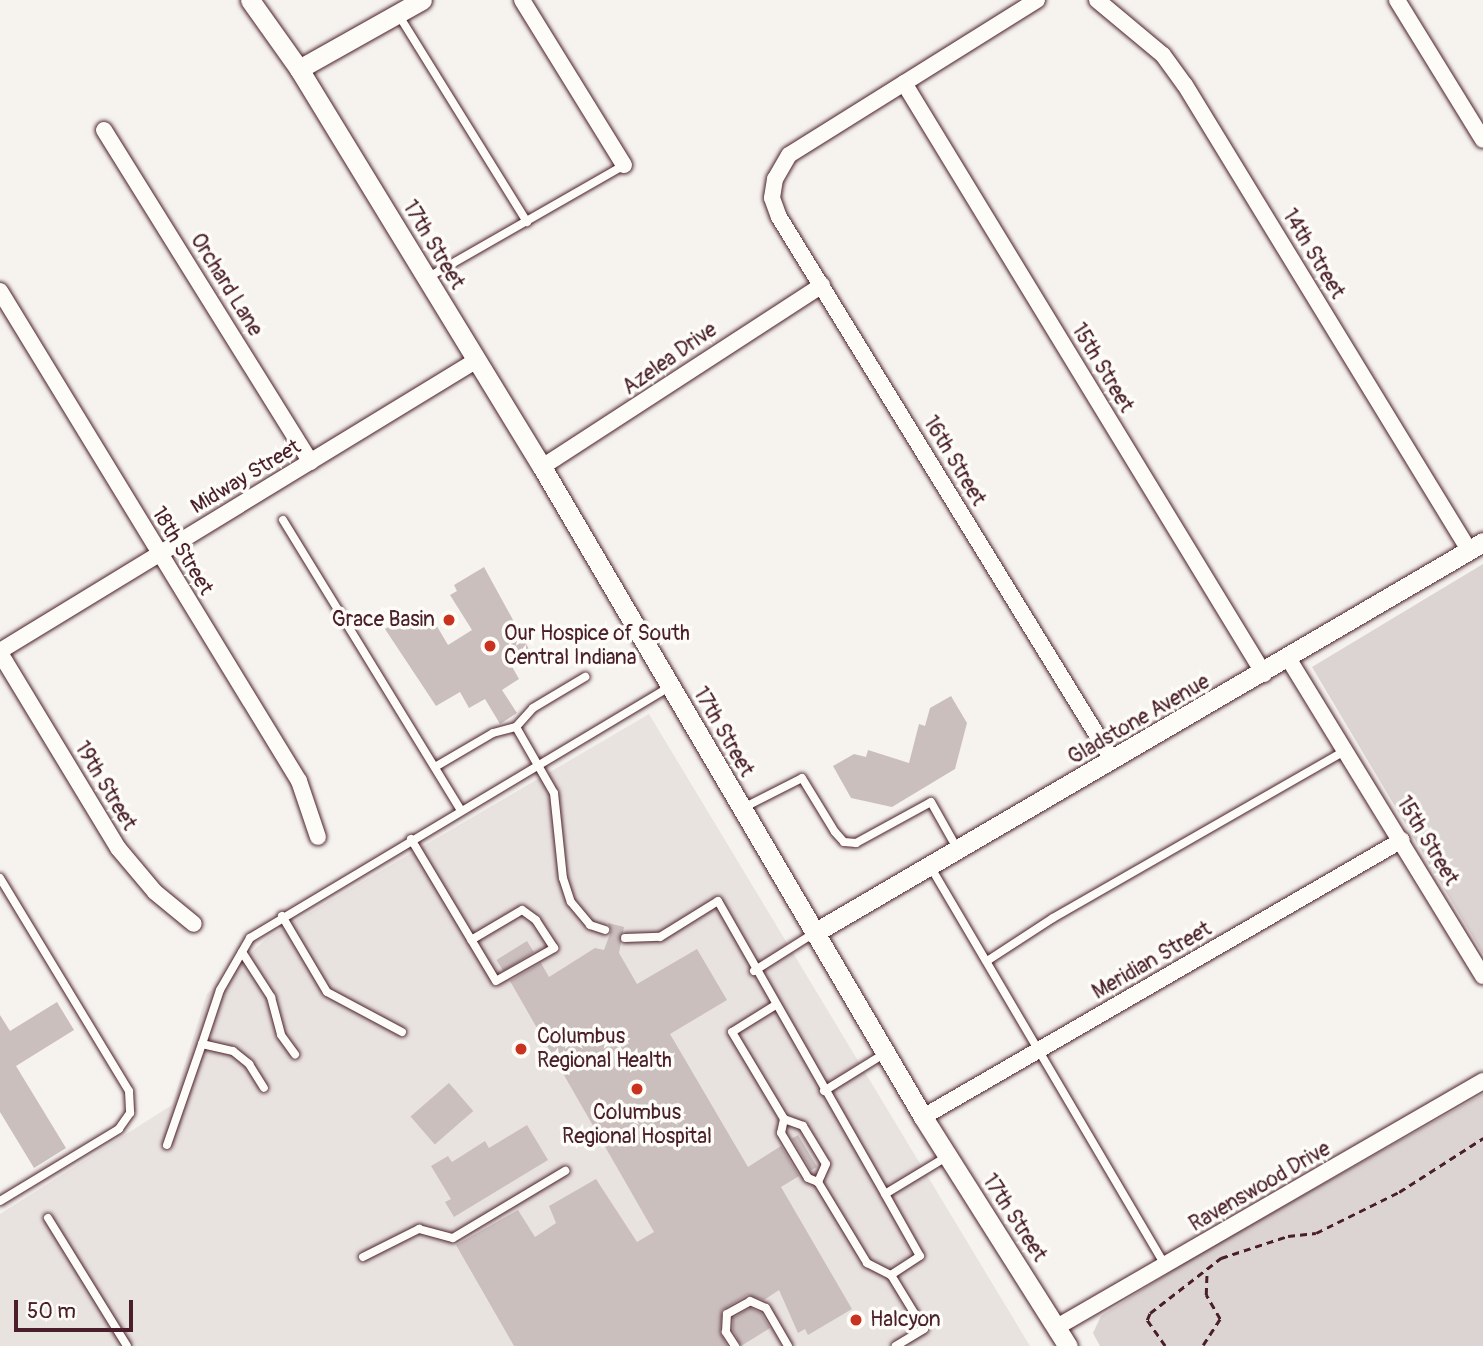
<!DOCTYPE html>
<html>
<head>
<meta charset="utf-8">
<style>
	body { margin:0 }
	#map { position:relative; width:1483px; height:1346px; overflow:hidden; background:#f6f3ef; font-family:Pangolin,sans-serif }
	div>[style] { position:absolute }
	[style*='--x'] { left:calc(var(--x)*1px); top:calc(var(--y)*1px); width:calc(var(--w)*1px); rotate:calc(var(--a)*1deg) }
	.built>* { inset:0; background:#e9e3e0 }
	.green>* { inset:0; background:#dcd4d2 }
	.building>* { inset:0; background:#cbbfbe; transform-origin:0 0 }
	.path>* { height:2.5px; margin-top:-1.25px; transform-origin:0; background:repeating-linear-gradient(90deg,#4a1f2b 0 7px,transparent 0 12px) }
	.roads { filter:drop-shadow(0 0 2px #4a1f2b) drop-shadow(0 0 2px #4a1f2b) }
	.service>* { height:8px; margin:-4px; padding:0 4px; transform-origin:4px; border-radius:4px; background:#fdfcf7 }
	.minor>* { height:16px; margin:-8px; padding:0 8px; transform-origin:8px; border-radius:8px; background:#fdfcf7 }
	.tertiary>* { height:19px; margin:-9.5px; padding:0 9.5px; transform-origin:9.5px; border-radius:9.5px; background:#fdfcf7 }
	.dots>* { width:19px; height:19px; translate:-50% -50%; box-sizing:border-box; border:4px solid #fdfcf7; border-radius:50% }
	span { translate:-50% -50%; white-space:nowrap; text-align:center; line-height:1.15; -webkit-text-stroke:7px #fdfcf7; paint-order:stroke }
	.street-label { font-size:21px; color:#4a1f2b }
	.poi-label { font-size:21px; color:#4a1f2b }
	.right { translate:-100% -50%; text-align:right }
	.left { translate:0 -50%; text-align:left }
	.scale { position:absolute; left:14px; top:1300px; width:119px; height:32px; box-sizing:border-box; border:4px solid #4a1f2b; border-top:0; padding-left:9px; font-size:21px; line-height:24px; white-space:nowrap; color:#4a1f2b; -webkit-text-stroke:5px #fdfcf7; paint-order:stroke }
</style>
</head>
<body>
<div id="map">
	<div class="built">
		<div style="clip-path:polygon(649px 714px,1030px 1346px,0 1346px,0 1214px,172px 1105px,207px 994px,268px 937px)"></div>
	</div>
	<div class="green">
		<div style="clip-path:polygon(1483px 564px,1483px 954px,1312px 667px)"></div>
		<div style="clip-path:polygon(1483px 1094px,1483px 1346px,1100px 1346px,1093px 1333px,1101px 1316px,1200px 1253px)"></div>
	</div>
	<div class="building">
		<div style="clip-path:polygon(484px 567px,530px 651px,510px 663px,519px 679px,502px 690px,517px 713px,500px 724px,485px 699px,469px 708px,460px 692px,436px 706px,385px 629px,415px 611px,419px 616px,428px 611px,448px 645px,472px 630px,450px 595px,457px 591px,454px 585px)"></div>
		<div style="clip-path:polygon(951px 696px,967px 723px,955px 769px,892px 807px,851px 798px,833px 766px,854px 754px,866px 757px,868px 750px,909px 763px,919px 724px,925px 726px,930px 708px)"></div>
		<div style="clip-path:polygon(608px 923px,624px 927px,619px 953px,637px 984px,697px 949px,727px 1000px,670px 1034px,748px 1167px,781px 1146px,799px 1176px,781px 1187px,852px 1309px,808px 1335px,805px 1329px,798px 1333px,779px 1290px,764px 1300px,747px 1295px,722px 1310px,720px 1332px,727px 1346px,514px 1346px,456px 1245px,518px 1210px,535px 1237px,556px 1223px,549px 1206px,596px 1179px,637px 1242px,654px 1232px,510px 981px,541px 963px,549px 977px,595px 948px,604px 950px,611px 931px)"></div>
		<div style="left:527px;top:941px;width:13px;height:36px;rotate:58deg"></div>
		<div style="clip-path:polygon(57px 1002px,74px 1030px,16px 1066px,66px 1148px,34px 1168px,0 1112px,0 1015px,10px 1031px)"></div>
		<div style="left:449px;top:1083px;width:37px;height:51px;rotate:49deg"></div>
		<div style="clip-path:polygon(527px 1125px,548px 1160px,454px 1217px,445px 1202px,451px 1199px,431px 1166px,448px 1156px,452px 1162px,485px 1141px,489px 1148px)"></div>
		<div style="left:798px;top:1135px;width:37px;height:7px;rotate:59deg"></div>
		<div style="clip-path:polygon(750px 1308px,761px 1313px,770px 1328px,741px 1346px,733px 1330px,733px 1318px)"></div>
	</div>
	<div class="path">
		<div style="--x:1203;--y:1345;--w:31;--a:-57"></div>
		<div style="--x:1220;--y:1319;--w:28;--a:-120"></div>
		<div style="--x:1206;--y:1295;--w:24;--a:-88"></div>
		<div style="--x:1165;--y:1346;--w:32;--a:-125"></div>
		<div style="--x:1147;--y:1320;--w:8;--a:-67"></div>
		<div style="--x:1150;--y:1313;--w:90;--a:-37.8"></div>
		<div style="--x:1221;--y:1258;--w:71;--a:-18.2"></div>
		<div style="--x:1288;--y:1236;--w:28;--a:-6"></div>
		<div style="--x:1316;--y:1233;--w:93;--a:-26.3"></div>
		<div style="--x:1399;--y:1192;--w:100;--a:-32.7"></div>
	</div>
	<div class="roads">
		<div class="service">
			<div style="--x:398;--y:14;--w:245;--a:58.2"></div>
			<div style="--x:427;--y:278;--w:227;--a:-29.8"></div>
			<div style="--x:283;--y:520;--w:340;--a:58.5"></div>
			<div style="--x:516;--y:727;--w:76;--a:60.1"></div>
			<div style="--x:554;--y:793;--w:85;--a:84"></div>
			<div style="--x:563;--y:878;--w:25;--a:72"></div>
			<div style="--x:571;--y:902;--w:30;--a:50"></div>
			<div style="--x:590;--y:925;--w:16;--a:18"></div>
			<div style="--x:435;--y:767;--w:67;--a:-30.4"></div>
			<div style="--x:493;--y:733;--w:24;--a:-15"></div>
			<div style="--x:516;--y:727;--w:25;--a:-48"></div>
			<div style="--x:533;--y:708;--w:61;--a:-30.8"></div>
			<div style="--x:741;--y:809;--w:68;--a:-26.9"></div>
			<div style="--x:802;--y:778;--w:63;--a:58.6"></div>
			<div style="--x:835;--y:832;--w:13;--a:48"></div>
			<div style="--x:844;--y:842;--w:12;--a:5"></div>
			<div style="--x:856;--y:843;--w:85;--a:-28.7"></div>
			<div style="--x:931;--y:802;--w:55;--a:60.6"></div>
			<div style="--x:411;--y:839;--w:165;--a:59.1"></div>
			<div style="--x:496;--y:981;--w:67;--a:-29.6"></div>
			<div style="--x:554;--y:948;--w:33;--a:-123"></div>
			<div style="--x:536;--y:920;--w:17;--a:-144"></div>
			<div style="--x:522;--y:910;--w:59;--a:149.5"></div>
			<div style="--x:930;--y:866;--w:465;--a:59.5"></div>
			<div style="--x:0;--y:878;--w:249;--a:58.8"></div>
			<div style="--x:129;--y:1091;--w:22;--a:87"></div>
			<div style="--x:130;--y:1113;--w:19;--a:125"></div>
			<div style="--x:119;--y:1129;--w:139;--a:148.8"></div>
			<div style="--x:282;--y:916;--w:88;--a:59.4"></div>
			<div style="--x:327;--y:992;--w:85;--a:28.1"></div>
			<div style="--x:625;--y:938;--w:35;--a:-2"></div>
			<div style="--x:660;--y:937;--w:68;--a:-31.8"></div>
			<div style="--x:718;--y:901;--w:337;--a:60.3"></div>
			<div style="--x:885;--y:1194;--w:71;--a:-31.2"></div>
			<div style="--x:242;--y:952;--w:54;--a:57.2"></div>
			<div style="--x:271;--y:997;--w:39;--a:75"></div>
			<div style="--x:281;--y:1035;--w:24;--a:54"></div>
			<div style="--x:987;--y:961;--w:79;--a:-33.1"></div>
			<div style="--x:1053;--y:918;--w:338;--a:-29.8"></div>
			<div style="--x:754;--y:971;--w:71;--a:-32.3"></div>
			<div style="--x:774;--y:1006;--w:49;--a:148.2"></div>
			<div style="--x:732;--y:1032;--w:101;--a:59.1"></div>
			<div style="--x:784;--y:1119;--w:20;--a:20"></div>
			<div style="--x:803;--y:1126;--w:44;--a:58.8"></div>
			<div style="--x:826;--y:1164;--w:20;--a:114"></div>
			<div style="--x:818;--y:1182;--w:95;--a:58.8"></div>
			<div style="--x:867;--y:1263;--w:27;--a:27"></div>
			<div style="--x:891;--y:1275;--w:63;--a:58.6"></div>
			<div style="--x:924;--y:1329;--w:33;--a:149"></div>
			<div style="--x:202;--y:1044;--w:57;--a:-71.6"></div>
			<div style="--x:220;--y:990;--w:60;--a:-60"></div>
			<div style="--x:250;--y:938;--w:488;--a:-30.9"></div>
			<div style="--x:824;--y:1091;--w:70;--a:-31.7"></div>
			<div style="--x:784;--y:1119;--w:14;--a:102"></div>
			<div style="--x:781;--y:1133;--w:52;--a:59"></div>
			<div style="--x:808;--y:1178;--w:11;--a:22"></div>
			<div style="--x:167;--y:1145;--w:107;--a:-70.9"></div>
			<div style="--x:202;--y:1044;--w:32;--a:13"></div>
			<div style="--x:233;--y:1051;--w:21;--a:39"></div>
			<div style="--x:249;--y:1064;--w:28;--a:58"></div>
			<div style="--x:885;--y:1194;--w:71;--a:60.6"></div>
			<div style="--x:920;--y:1256;--w:35;--a:147"></div>
			<div style="--x:48;--y:1218;--w:150;--a:58.3"></div>
			<div style="--x:363;--y:1257;--w:63;--a:-26.6"></div>
			<div style="--x:419;--y:1229;--w:35;--a:15"></div>
			<div style="--x:453;--y:1238;--w:131;--a:-30.9"></div>
			<div style="--x:735;--y:1346;--w:17;--a:-123"></div>
			<div style="--x:726;--y:1332;--w:18;--a:-87"></div>
			<div style="--x:727;--y:1314;--w:26;--a:-29"></div>
			<div style="--x:750;--y:1301;--w:17;--a:24"></div>
			<div style="--x:766;--y:1308;--w:44;--a:59.9"></div>
		</div>
		<div class="minor">
			<div style="--x:522;--y:0;--w:194;--a:58.3"></div>
			<div style="--x:1037;--y:0;--w:292;--a:148"></div>
			<div style="--x:789;--y:155;--w:28;--a:120"></div>
			<div style="--x:775;--y:179;--w:19;--a:99"></div>
			<div style="--x:772;--y:198;--w:20;--a:70"></div>
			<div style="--x:779;--y:217;--w:638;--a:58.45"></div>
			<div style="--x:1097;--y:0;--w:86;--a:39.8"></div>
			<div style="--x:1163;--y:55;--w:37;--a:54"></div>
			<div style="--x:1185;--y:85;--w:545;--a:58.59"></div>
			<div style="--x:1397;--y:0;--w:164;--a:58.4"></div>
			<div style="--x:904;--y:83;--w:692;--a:58.65"></div>
			<div style="--x:104;--y:130;--w:391;--a:58.1"></div>
			<div style="--x:0;--y:291;--w:574;--a:58.61"></div>
			<div style="--x:299;--y:781;--w:59;--a:71.3"></div>
			<div style="--x:542;--y:467;--w:334;--a:-33"></div>
			<div style="--x:0;--y:651;--w:559;--a:-31.39"></div>
			<div style="--x:0;--y:653;--w:228;--a:58.8"></div>
			<div style="--x:118;--y:848;--w:57;--a:49.9"></div>
			<div style="--x:155;--y:892;--w:50;--a:39.4"></div>
			<div style="--x:1288;--y:658;--w:373;--a:58.5"></div>
			<div style="--x:923;--y:1117;--w:553;--a:-30.04"></div>
			<div style="--x:1057;--y:1327;--w:492;--a:-30"></div>
		</div>
		<div class="tertiary">
			<div style="--x:250;--y:0;--w:85;--a:54.6"></div>
			<div style="--x:299;--y:69;--w:466;--a:58.6"></div>
			<div style="--x:542;--y:467;--w:753;--a:59.62"></div>
			<div style="--x:923;--y:1117;--w:271;--a:57.7"></div>
			<div style="--x:299;--y:69;--w:141;--a:-29.3"></div>
			<div style="--x:814;--y:933;--w:775;--a:-30.3"></div>
		</div>
	</div>
	<div class="dots">
		<div style="left:449px;top:620px;background:#c8321e"></div>
		<div style="left:490px;top:646px;background:#c8321e"></div>
		<div style="left:521px;top:1049px;background:#c8321e"></div>
		<div style="left:637px;top:1089px;background:#c8321e"></div>
		<div style="left:856px;top:1320px;background:#c8321e"></div>
	</div>
	<div class="street-label">
		<span style="left:433px;top:245px;rotate:59deg">17th Street</span>
		<span style="left:1313px;top:254px;rotate:59deg">14th Street</span>
		<span style="left:226px;top:285px;rotate:58deg">Orchard Lane</span>
		<span style="left:670px;top:359px;rotate:-35deg">Azelea Drive</span>
		<span style="left:1102px;top:368px;rotate:59deg">15th Street</span>
		<span style="left:954px;top:461px;rotate:59deg">16th Street</span>
		<span style="left:246px;top:477px;rotate:-31deg">Midway Street</span>
		<span style="left:182px;top:551px;rotate:59deg">18th Street</span>
		<span style="left:1139px;top:720px;rotate:-30deg">Gladstone Avenue</span>
		<span style="left:723px;top:732px;rotate:60deg">17th Street</span>
		<span style="left:105px;top:786px;rotate:59deg">19th Street</span>
		<span style="left:1427px;top:841px;rotate:59deg">15th Street</span>
		<span style="left:1152px;top:961px;rotate:-30deg">Meridian Street</span>
		<span style="left:1260px;top:1187px;rotate:-30deg">Ravenswood Drive</span>
		<span style="left:1014px;top:1218px;rotate:57deg">17th Street</span>
	</div>
	<div class="poi-label">
		<span class="right" style="left:435px;top:620px">Grace Basin</span>
		<span class="left" style="left:504px;top:646px">Our Hospice of South<br>Central Indiana</span>
		<span class="left" style="left:537px;top:1049px">Columbus<br>Regional Health</span>
		<span style="left:637px;top:1125px">Columbus<br>Regional Hospital</span>
		<span class="left" style="left:870px;top:1320px">Halcyon</span>
	</div>
	<div class="scale">50 m</div>
</div>
</body>
</html>
